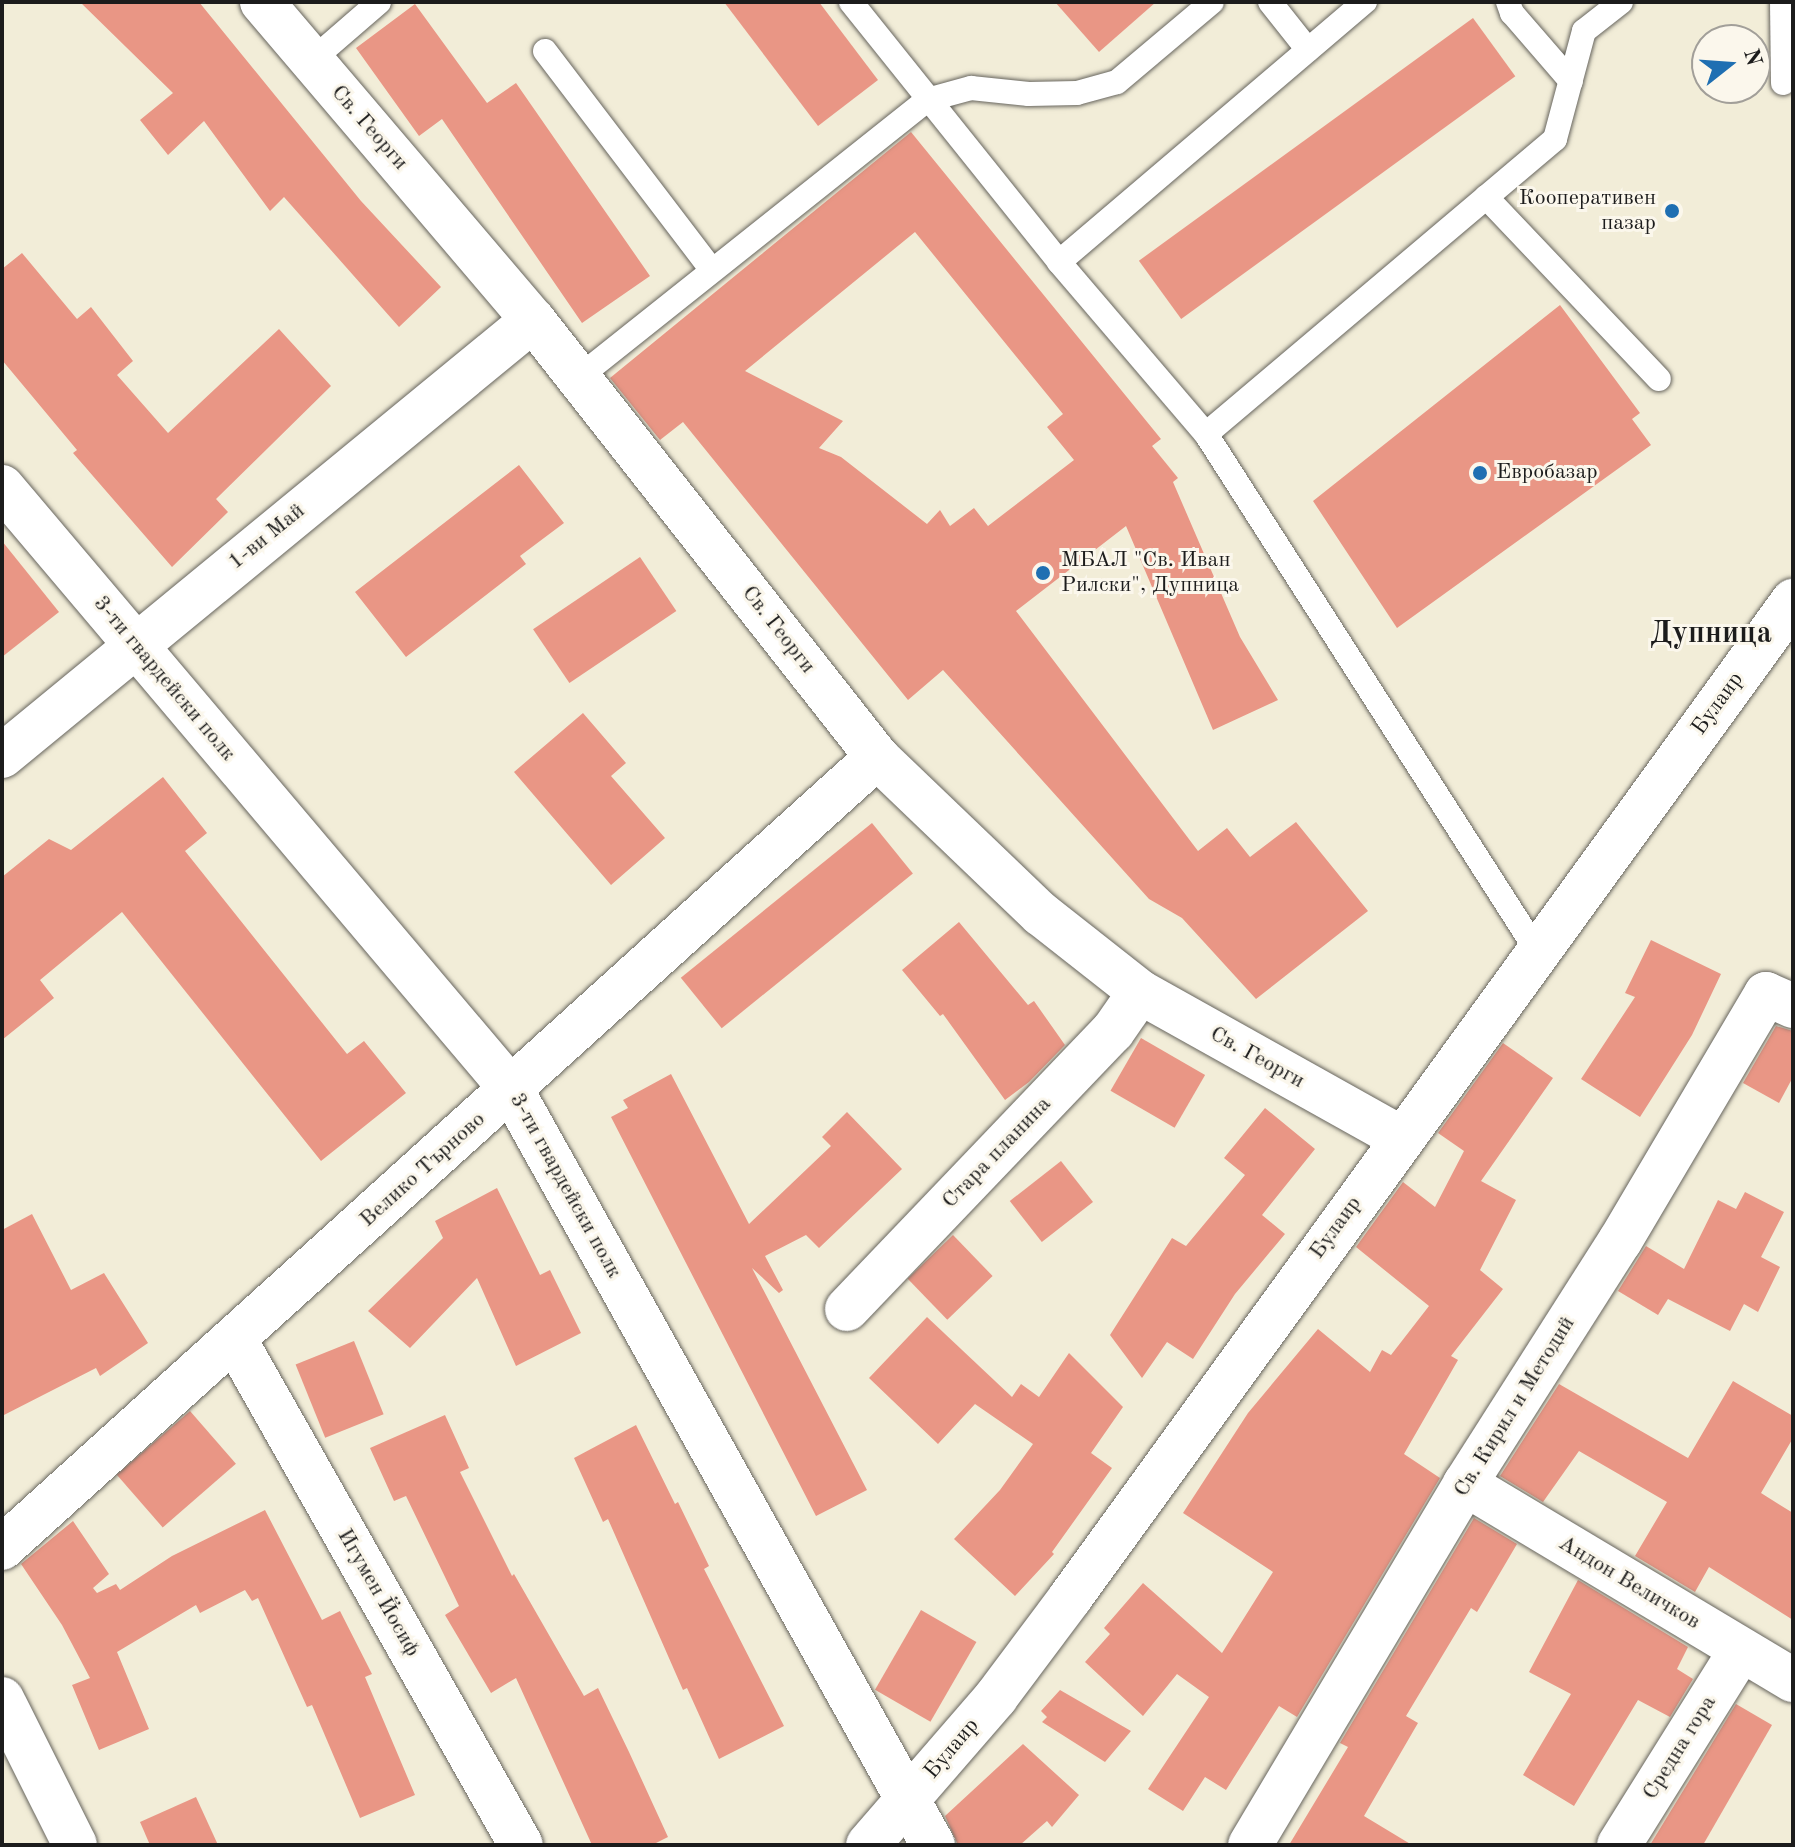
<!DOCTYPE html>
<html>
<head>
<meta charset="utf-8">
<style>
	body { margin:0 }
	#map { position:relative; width:1795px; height:1847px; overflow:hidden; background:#f2edd8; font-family:"Old Standard TT",serif }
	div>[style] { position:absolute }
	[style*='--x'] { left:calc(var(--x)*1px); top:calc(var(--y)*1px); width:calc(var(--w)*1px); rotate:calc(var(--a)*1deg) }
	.building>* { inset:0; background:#e99685; transform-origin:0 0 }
	.roads { filter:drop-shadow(0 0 2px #67655e) drop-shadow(0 0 2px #67655e) }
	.service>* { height:24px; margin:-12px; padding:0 12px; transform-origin:12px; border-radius:12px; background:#fff }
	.minor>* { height:44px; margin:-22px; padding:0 22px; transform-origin:22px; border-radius:22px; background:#fff }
	.tertiary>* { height:44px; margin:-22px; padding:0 22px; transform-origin:22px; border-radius:22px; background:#fff }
	.dots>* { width:22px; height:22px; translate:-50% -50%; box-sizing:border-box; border:4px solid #fbf7ec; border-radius:50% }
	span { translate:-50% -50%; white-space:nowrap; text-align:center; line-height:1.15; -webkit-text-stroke:6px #fbf7ec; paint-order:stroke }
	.street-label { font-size:22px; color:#1c1c1c }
	.poi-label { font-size:22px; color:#1c1c1c }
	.right { translate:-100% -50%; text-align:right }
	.left { translate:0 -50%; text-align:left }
	.district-label { font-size:30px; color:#1c1c1c; font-weight:700 }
	.frame { position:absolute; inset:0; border:4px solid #1c1c1c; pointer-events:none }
	.north { position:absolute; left:1691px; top:24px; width:80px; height:80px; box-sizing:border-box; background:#fbf7ec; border:2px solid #a29f99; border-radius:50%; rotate:73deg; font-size:22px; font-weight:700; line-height:32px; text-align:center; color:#1c1c1c }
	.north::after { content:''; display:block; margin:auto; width:28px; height:36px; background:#1f6fb2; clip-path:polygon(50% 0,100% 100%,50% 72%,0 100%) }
</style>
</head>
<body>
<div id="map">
	<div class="building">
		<div style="clip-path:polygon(80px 2px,199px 2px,361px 201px,441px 287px,399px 327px,284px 197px,270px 211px,204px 121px,168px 155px,140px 120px,173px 93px)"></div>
		<div style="clip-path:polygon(724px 2px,819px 2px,878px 80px,818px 126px)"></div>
		<div style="clip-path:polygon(1055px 2px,1156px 2px,1099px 52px)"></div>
		<div style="clip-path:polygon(415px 4px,487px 103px,516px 83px,650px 276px,582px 323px,442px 119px,419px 136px,356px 48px)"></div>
		<div style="left:1473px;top:18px;width:72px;height:413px;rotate:54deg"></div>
		<div style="clip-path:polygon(evenodd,911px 132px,1161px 439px,1152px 446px,1178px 478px,1173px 482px,1240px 637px,1278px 700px,1213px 730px,1126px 526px,1016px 611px,1198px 851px,1227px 828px,1250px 857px,1296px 822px,1368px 911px,1256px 999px,1182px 918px,1149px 899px,943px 670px,908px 700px,683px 422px,660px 440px,610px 378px,911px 132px,915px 232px,1063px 414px,1047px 427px,1074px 460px,988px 526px,974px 508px,950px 526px,940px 510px,927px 524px,841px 457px,819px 448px,843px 421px,745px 371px,915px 232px)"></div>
		<div style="clip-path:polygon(22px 253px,77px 319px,91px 307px,133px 361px,117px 375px,168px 433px,279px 329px,331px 386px,216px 499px,228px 512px,172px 567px,73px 453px,77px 450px,2px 360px,2px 269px)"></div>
		<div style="clip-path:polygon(1560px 305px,1640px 413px,1632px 419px,1651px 445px,1397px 628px,1313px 501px)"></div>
		<div style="clip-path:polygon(519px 465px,564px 523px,520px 556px,526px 564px,406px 657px,355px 592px)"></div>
		<div style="clip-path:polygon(2px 541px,59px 612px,2px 657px)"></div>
		<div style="left:640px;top:557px;width:65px;height:129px;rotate:56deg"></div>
		<div style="clip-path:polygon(583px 713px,626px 763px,611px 776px,665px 838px,611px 885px,514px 772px)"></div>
		<div style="clip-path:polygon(163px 777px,207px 833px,185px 851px,347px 1054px,364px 1041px,406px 1093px,321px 1161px,122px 912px,40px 980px,54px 998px,2px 1040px,2px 877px,49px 839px,71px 850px)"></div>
		<div style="left:872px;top:823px;width:65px;height:246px;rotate:51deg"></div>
		<div style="clip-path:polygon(959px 922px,1028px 1005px,1034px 1001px,1065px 1045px,1029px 1082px,1005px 1100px,943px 1014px,940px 1016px,902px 970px)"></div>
		<div style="clip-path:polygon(1651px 940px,1721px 974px,1692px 1035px,1640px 1117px,1581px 1079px,1635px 997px,1625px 993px)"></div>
		<div style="clip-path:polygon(1776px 1026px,1793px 1031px,1793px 1077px,1779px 1103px,1743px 1083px)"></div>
		<div style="left:1141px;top:1038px;width:74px;height:61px;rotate:30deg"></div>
		<div style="clip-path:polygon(1503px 1043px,1553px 1078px,1481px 1181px,1516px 1200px,1480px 1270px,1503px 1289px,1451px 1356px,1458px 1360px,1404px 1454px,1440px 1478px,1297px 1717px,1279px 1706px,1226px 1790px,1205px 1777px,1183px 1811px,1148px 1789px,1209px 1697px,1177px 1674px,1143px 1716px,1085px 1662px,1110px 1634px,1104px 1628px,1143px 1583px,1222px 1653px,1273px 1572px,1183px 1513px,1248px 1413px,1318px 1329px,1370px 1372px,1382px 1350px,1391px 1355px,1429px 1306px,1356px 1247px,1403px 1182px,1435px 1207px,1464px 1151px,1438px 1133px)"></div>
		<div style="clip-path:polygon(671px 1074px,749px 1224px,831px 1146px,822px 1137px,847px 1112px,902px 1169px,819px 1248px,806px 1235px,765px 1256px,783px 1290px,779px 1293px,752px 1268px,867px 1490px,816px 1516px,611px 1117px,628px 1108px,623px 1100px)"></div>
		<div style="clip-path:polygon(1265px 1108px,1315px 1149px,1262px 1215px,1285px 1234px,1235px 1294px,1193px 1359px,1167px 1342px,1142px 1378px,1110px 1335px,1172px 1238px,1186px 1246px,1245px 1175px,1224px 1158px)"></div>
		<div style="left:1061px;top:1161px;width:52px;height:65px;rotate:52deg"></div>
		<div style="clip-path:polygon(497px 1188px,540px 1275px,550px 1270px,581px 1333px,516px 1366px,477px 1278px,410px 1348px,368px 1311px,443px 1238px,435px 1221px)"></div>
		<div style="clip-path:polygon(1745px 1192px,1784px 1212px,1761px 1257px,1780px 1267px,1758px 1312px,1744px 1304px,1730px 1331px,1668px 1299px,1658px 1315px,1618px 1291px,1646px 1246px,1684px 1269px,1718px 1200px,1736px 1209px)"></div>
		<div style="clip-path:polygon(32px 1214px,71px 1290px,104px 1273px,148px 1343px,100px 1376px,96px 1368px,2px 1416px,2px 1230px)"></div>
		<div style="left:953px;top:1235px;width:57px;height:63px;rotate:46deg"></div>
		<div style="clip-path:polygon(927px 1317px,1012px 1397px,1021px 1384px,1039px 1397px,1069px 1353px,1123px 1407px,1091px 1453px,1112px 1468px,1052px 1552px,1054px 1554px,1015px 1596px,954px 1539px,1000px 1490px,1033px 1444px,975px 1404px,938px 1444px,869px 1378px)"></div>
		<div style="left:354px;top:1341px;width:79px;height:63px;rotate:68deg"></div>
		<div style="clip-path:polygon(1733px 1381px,1793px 1416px,1793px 1438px,1761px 1493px,1793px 1513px,1793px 1620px,1709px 1567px,1695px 1592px,1635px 1556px,1667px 1502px,1579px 1451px,1543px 1502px,1500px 1476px,1559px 1384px,1688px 1458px)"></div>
		<div style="left:190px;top:1411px;width:70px;height:97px;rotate:49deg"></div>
		<div style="clip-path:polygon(445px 1415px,469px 1468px,460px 1472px,512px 1576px,514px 1574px,584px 1696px,598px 1688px,629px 1752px,668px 1837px,652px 1845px,592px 1845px,516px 1678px,491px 1693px,445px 1615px,459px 1606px,406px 1496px,394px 1501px,370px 1448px)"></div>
		<div style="clip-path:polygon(636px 1425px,675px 1504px,678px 1502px,709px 1566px,704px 1569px,784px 1726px,719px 1759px,687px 1688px,683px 1690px,608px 1519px,603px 1522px,574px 1458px)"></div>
		<div style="clip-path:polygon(265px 1510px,322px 1620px,340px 1611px,372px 1674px,365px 1677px,415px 1795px,360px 1818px,312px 1705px,307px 1707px,258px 1598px,252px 1601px,245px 1590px,200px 1613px,196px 1605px,117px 1652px,149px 1729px,99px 1750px,72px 1685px,90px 1678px,62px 1625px,21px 1564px,73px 1521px,109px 1574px,93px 1588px,97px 1593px,116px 1584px,120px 1590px,172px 1556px)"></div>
		<div style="clip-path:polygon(1474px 1518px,1517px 1544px,1477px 1612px,1471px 1608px,1406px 1716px,1418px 1723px,1364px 1816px,1412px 1845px,1289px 1845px,1348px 1747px,1340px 1743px)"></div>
		<div style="clip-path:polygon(1578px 1580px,1688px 1647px,1677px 1669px,1693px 1679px,1670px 1717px,1638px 1700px,1574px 1806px,1523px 1775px,1571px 1694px,1529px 1672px)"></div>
		<div style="left:921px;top:1610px;width:64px;height:92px;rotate:30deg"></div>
		<div style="clip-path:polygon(1060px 1690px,1131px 1731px,1105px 1762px,1042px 1722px,1047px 1717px,1041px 1711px)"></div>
		<div style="clip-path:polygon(1736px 1704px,1772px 1725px,1703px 1845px,1650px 1845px)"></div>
		<div style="clip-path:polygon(1023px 1744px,1079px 1795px,1052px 1827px,1047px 1821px,1020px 1845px,958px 1845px,945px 1816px)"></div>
		<div style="clip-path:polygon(196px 1797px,218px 1845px,150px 1845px,140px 1822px)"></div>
	</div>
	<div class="roads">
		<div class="service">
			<div style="--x:851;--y:2;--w:333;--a:51.3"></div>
			<div style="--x:1059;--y:262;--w:226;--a:49.5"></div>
			<div style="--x:1206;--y:434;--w:614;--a:57.37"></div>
			<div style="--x:1270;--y:2;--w:61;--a:51.6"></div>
			<div style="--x:1508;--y:2;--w:12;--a:70"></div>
			<div style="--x:1512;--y:13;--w:90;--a:49.1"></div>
			<div style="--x:1782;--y:2;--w:81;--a:89.3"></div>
			<div style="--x:545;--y:51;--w:274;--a:52.7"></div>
			<div style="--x:311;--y:61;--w:90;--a:-40.9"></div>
			<div style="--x:1486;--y:197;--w:251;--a:46.5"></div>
			<div style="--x:1059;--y:262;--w:402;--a:-40.4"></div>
			<div style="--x:579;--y:377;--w:445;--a:-38.5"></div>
			<div style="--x:927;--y:100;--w:46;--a:-15.3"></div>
			<div style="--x:971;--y:88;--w:58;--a:5.9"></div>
			<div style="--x:1029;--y:94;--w:48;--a:-1.2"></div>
			<div style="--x:1077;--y:93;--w:41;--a:-15.4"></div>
			<div style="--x:1117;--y:82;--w:124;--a:-40.1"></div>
			<div style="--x:1206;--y:434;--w:457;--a:-40.2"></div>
			<div style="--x:1555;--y:139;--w:112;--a:-75"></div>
			<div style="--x:1584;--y:31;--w:47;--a:-38.1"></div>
		</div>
		<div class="minor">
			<div style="--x:262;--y:2;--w:418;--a:49.6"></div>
			<div style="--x:533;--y:320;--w:556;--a:51.79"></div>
			<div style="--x:877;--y:757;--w:227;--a:43.8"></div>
			<div style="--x:1041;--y:914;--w:126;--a:38.2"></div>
			<div style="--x:1140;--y:992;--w:299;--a:29.2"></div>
			<div style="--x:2;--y:487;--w:788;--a:49.78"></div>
			<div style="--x:511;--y:1089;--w:866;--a:60.83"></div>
			<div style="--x:2;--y:756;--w:687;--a:-39.39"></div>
			<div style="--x:847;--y:1309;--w:385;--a:-46.3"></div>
			<div style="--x:1113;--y:1031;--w:47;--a:-55.3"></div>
			<div style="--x:235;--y:1340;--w:580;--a:60.48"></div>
			<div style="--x:1465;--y:1484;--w:382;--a:30.9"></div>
			<div style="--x:2;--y:1548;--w:1180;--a:-42.11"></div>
			<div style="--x:868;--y:1845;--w:196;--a:-49.1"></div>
			<div style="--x:996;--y:1697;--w:124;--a:-53.2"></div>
			<div style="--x:1070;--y:1598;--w:1232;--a:-54.05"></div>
			<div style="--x:1250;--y:1845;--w:420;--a:-59.2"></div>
			<div style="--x:1465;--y:1484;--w:288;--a:-57.5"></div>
			<div style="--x:1620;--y:1241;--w:287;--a:-59.4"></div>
			<div style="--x:1766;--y:994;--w:30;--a:24"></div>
			<div style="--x:1619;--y:1845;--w:230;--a:-58"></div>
		</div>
		<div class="tertiary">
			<div style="--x:2;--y:1699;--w:163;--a:63.4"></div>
		</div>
	</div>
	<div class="dots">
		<div style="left:1672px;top:211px;background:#1f6fb2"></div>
		<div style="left:1480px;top:473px;background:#1f6fb2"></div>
		<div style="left:1043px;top:573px;background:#1f6fb2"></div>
	</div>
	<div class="street-label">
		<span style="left:369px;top:128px;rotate:49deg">Св. Георги</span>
		<span style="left:267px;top:537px;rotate:-39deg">1-ви Май</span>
		<span style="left:778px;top:630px;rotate:52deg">Св. Георги</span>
		<span style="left:164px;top:679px;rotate:50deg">3-ти гвардейски полк</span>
		<span style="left:1718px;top:704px;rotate:-54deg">Булаир</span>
		<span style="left:1257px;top:1058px;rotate:29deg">Св. Георги</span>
		<span style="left:997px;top:1153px;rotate:-46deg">Стара планина</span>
		<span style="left:423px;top:1170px;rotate:-42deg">Велико Търново</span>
		<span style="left:565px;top:1186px;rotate:61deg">3-ти гвардейски полк</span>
		<span style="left:1336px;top:1228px;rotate:-54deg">Булаир</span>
		<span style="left:1515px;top:1407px;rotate:-58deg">Св. Кирил и Методий</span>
		<span style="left:1629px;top:1583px;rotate:31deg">Андон Величков</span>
		<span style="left:378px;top:1593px;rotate:60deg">Игумен Йосиф</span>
		<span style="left:1680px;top:1748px;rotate:-58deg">Средна гора</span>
		<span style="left:952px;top:1749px;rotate:-50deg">Булаир</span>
	</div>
	<div class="poi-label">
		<span class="right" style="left:1656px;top:211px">Кооперативен<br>пазар</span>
		<span class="left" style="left:1496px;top:473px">Евробазар</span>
		<span class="left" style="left:1061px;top:573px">МБАЛ "Св. Иван<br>Рилски", Дупница</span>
	</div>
	<div class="district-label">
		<span style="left:1711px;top:634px">Дупница</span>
	</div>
	<div class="frame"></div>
	<div class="north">N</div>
</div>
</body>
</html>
